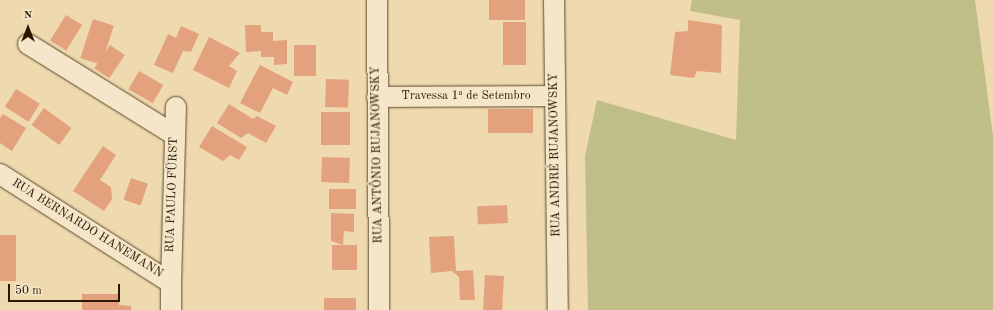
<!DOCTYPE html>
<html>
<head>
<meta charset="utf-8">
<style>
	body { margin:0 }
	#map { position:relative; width:993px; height:310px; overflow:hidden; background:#efd9ae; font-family:"Old Standard TT",serif }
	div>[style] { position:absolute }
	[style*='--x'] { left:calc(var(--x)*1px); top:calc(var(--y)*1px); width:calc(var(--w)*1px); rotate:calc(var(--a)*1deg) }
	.green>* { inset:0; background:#bfbe86 }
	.building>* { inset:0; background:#e4a17e; transform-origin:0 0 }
	.roads { filter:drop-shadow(0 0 1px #5b482c) drop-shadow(0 0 1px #5b482c) }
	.minor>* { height:20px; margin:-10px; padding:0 10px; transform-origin:10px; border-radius:10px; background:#f5e6ca }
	span { translate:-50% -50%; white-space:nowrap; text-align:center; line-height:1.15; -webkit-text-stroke:3px #f5e6ca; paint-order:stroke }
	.street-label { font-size:12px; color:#2a1801 }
	.north { position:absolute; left:8px; top:8px; width:40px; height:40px; -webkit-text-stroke:3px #f5e6ca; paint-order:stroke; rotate:0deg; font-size:11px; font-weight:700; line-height:16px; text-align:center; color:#2a1801 }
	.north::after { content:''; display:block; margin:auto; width:14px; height:18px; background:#2a1801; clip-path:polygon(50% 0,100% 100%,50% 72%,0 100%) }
	.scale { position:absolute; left:8px; top:284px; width:112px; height:18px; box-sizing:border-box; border:2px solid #2a1801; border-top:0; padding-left:5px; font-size:12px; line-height:14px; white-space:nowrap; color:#2a1801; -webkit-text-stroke:3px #f5e6ca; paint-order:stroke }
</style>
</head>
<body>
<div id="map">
	<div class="green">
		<div style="clip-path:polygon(692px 0,975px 0,993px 136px,993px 310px,588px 310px,585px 156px,597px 100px,736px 140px,740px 20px,690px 11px)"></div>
	</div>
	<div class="building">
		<div style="left:489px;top:0;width:36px;height:20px"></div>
		<div style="left:66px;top:15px;width:19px;height:30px;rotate:32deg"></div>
		<div style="left:93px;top:19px;width:22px;height:41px;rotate:18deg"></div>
		<div style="clip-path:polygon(688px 20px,722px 25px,721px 73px,697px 71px,694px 78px,670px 75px,675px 32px,688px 31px)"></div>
		<div style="left:503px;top:22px;width:23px;height:43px"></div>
		<div style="clip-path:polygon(245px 25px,261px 25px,261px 32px,273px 32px,273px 41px,287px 40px,287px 64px,274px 65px,274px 57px,261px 57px,261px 51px,246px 52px)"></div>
		<div style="clip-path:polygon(181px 26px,199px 34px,191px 52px,183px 51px,173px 73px,154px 65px,168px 34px,176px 38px)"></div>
		<div style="clip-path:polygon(209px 37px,240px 53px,229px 66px,237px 71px,229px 88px,193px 70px)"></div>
		<div style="left:110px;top:45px;width:18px;height:28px;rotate:34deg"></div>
		<div style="left:316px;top:45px;width:31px;height:22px;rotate:90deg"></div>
		<div style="clip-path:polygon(260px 65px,293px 82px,287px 95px,273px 88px,260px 113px,240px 103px)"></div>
		<div style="left:139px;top:71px;width:28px;height:21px;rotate:30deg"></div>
		<div style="left:326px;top:79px;width:23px;height:28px;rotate:2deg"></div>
		<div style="left:16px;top:89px;width:28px;height:21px;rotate:32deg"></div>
		<div style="clip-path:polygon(229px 104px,253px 119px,257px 116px,276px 126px,266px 143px,248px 133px,241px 138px,217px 123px)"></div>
		<div style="left:44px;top:108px;width:34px;height:21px;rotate:36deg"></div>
		<div style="left:533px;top:109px;width:24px;height:45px;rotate:90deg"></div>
		<div style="left:321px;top:112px;width:29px;height:33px"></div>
		<div style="clip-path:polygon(3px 114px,26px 128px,12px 151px,0 143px,0 118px)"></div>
		<div style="clip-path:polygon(212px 126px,247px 147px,239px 160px,230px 155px,223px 161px,199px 147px)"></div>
		<div style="clip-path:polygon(103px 146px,116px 155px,100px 180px,111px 187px,112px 199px,104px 211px,73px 191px)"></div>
		<div style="left:322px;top:157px;width:28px;height:25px;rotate:2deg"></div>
		<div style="left:131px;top:178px;width:18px;height:23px;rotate:19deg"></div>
		<div style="left:329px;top:189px;width:27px;height:20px"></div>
		<div style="left:507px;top:205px;width:18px;height:30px;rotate:87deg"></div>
		<div style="clip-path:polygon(331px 213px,354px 214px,354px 232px,344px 231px,343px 245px,331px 241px)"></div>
		<div style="left:0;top:235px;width:16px;height:46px"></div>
		<div style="clip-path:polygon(454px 236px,456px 271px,473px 270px,475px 300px,460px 300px,459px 277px,452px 271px,431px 273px,429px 237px)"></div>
		<div style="left:332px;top:245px;width:25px;height:25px"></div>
		<div style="left:485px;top:275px;width:19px;height:35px;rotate:3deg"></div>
		<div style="clip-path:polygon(82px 294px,119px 294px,119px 305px,131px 306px,131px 310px,82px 310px)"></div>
		<div style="left:324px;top:298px;width:32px;height:12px"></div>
	</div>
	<div class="roads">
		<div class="minor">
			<div style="--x:377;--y:0;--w:310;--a:89.6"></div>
			<div style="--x:554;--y:0;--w:310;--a:89.3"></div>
			<div style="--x:28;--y:44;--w:173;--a:31.8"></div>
			<div style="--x:377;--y:97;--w:178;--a:-0.3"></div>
			<div style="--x:0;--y:174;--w:203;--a:32.5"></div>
			<div style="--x:171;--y:283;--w:27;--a:90"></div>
			<div style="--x:171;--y:283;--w:176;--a:-88.4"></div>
		</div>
	</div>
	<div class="street-label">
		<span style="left:466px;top:97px">Travessa 1º de Setembro</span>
		<span style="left:378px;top:155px;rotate:-91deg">RUA ANTÔNIO RUJANOWSKY</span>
		<span style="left:556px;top:155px;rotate:-91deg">RUA ANDRÉ RUJANOWSKY</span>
		<span style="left:173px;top:195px;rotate:-88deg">RUA PAULO FÜRST</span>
		<span style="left:87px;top:229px;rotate:32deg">RUA BERNARDO HANEMANN</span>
	</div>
	<div class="north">N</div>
	<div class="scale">50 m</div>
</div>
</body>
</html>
